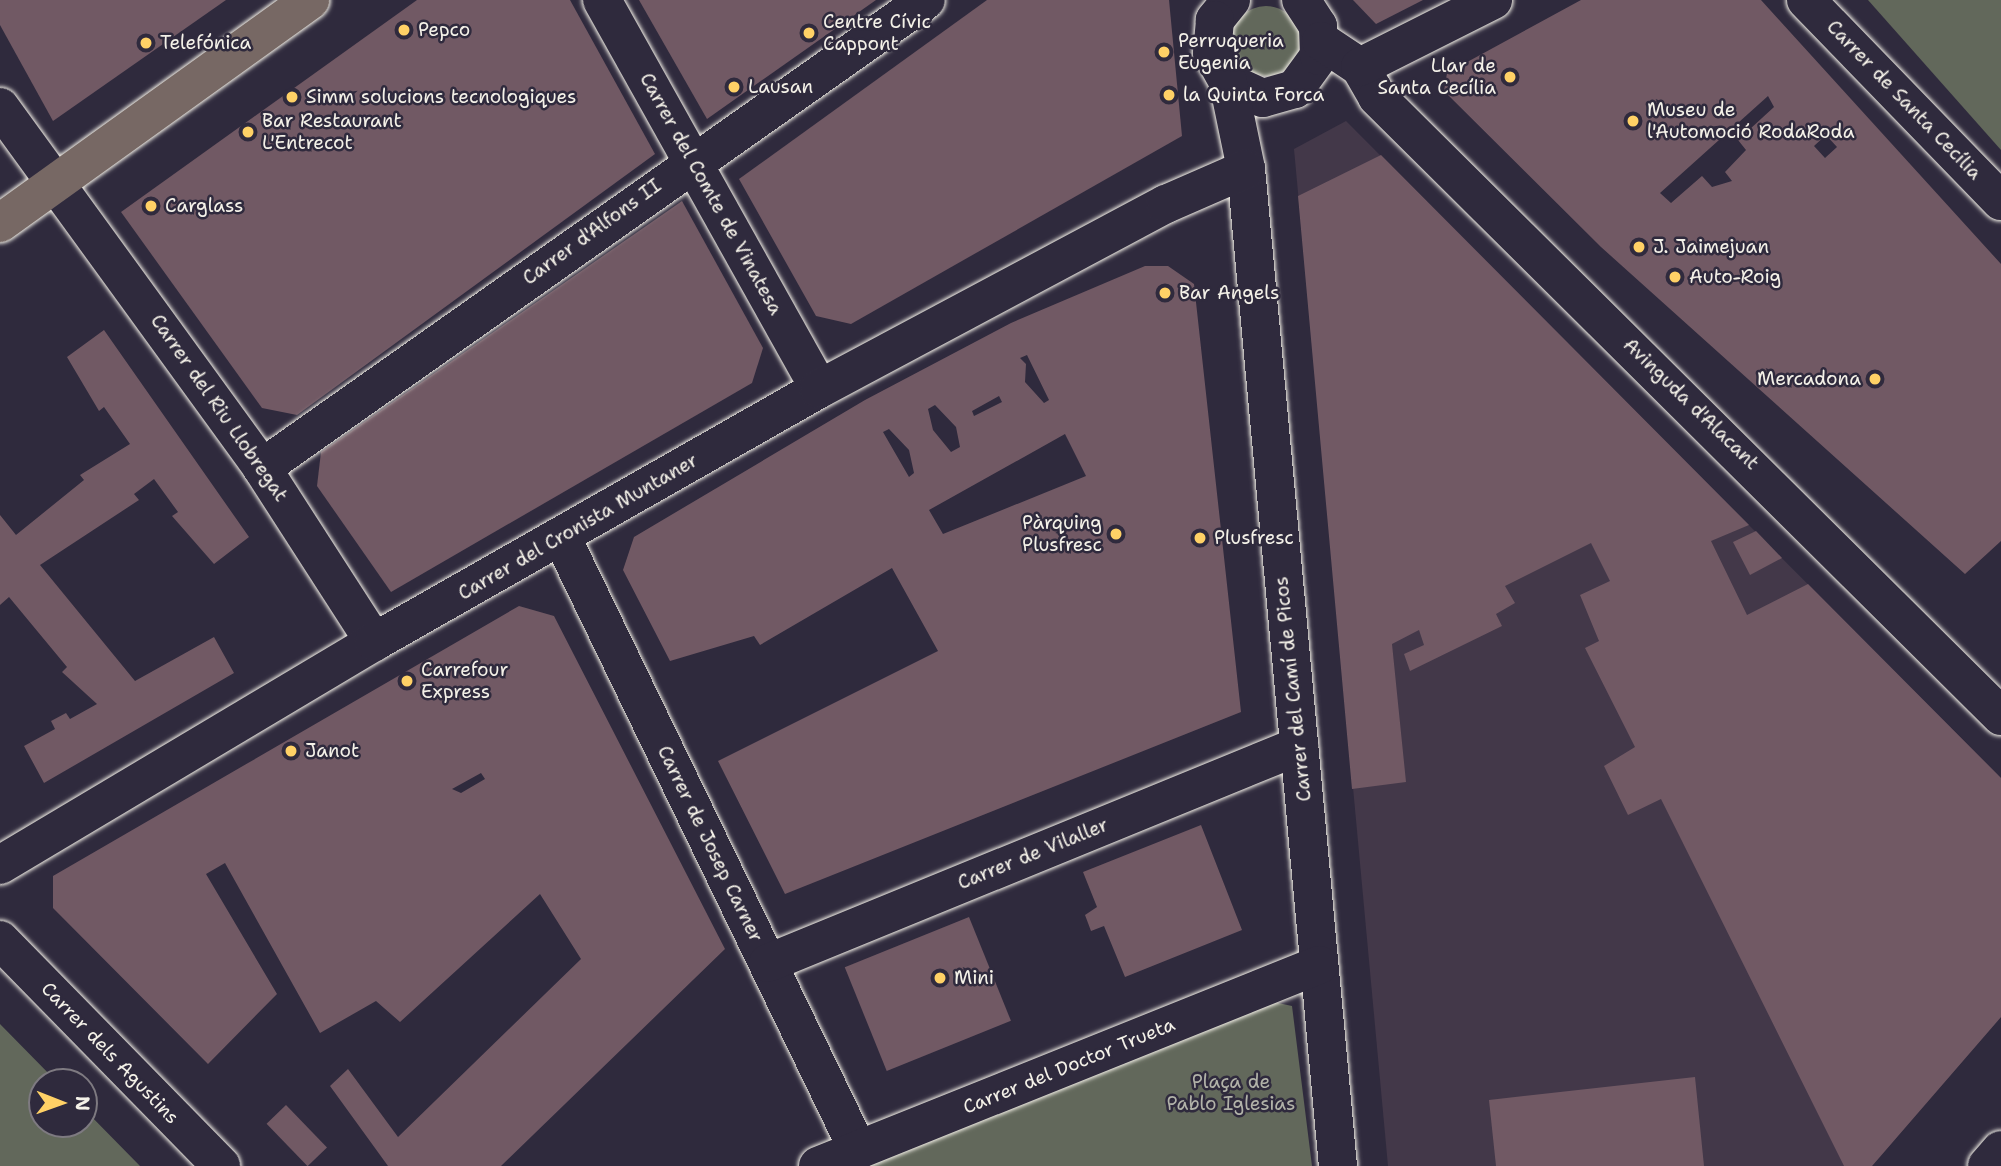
<!DOCTYPE html>
<html>
<head>
<meta charset="utf-8">
<style>
	body { margin:0 }
	#map { position:relative; width:2001px; height:1166px; overflow:hidden; background:#2f2a3d; font-family:"Shantell Sans",sans-serif }
	div>[style] { position:absolute }
	[style*='--x'] { left:calc(var(--x)*1px); top:calc(var(--y)*1px); width:calc(var(--w)*1px); rotate:calc(var(--a)*1deg) }
	.built>* { inset:0; background:#433849 }
	.green>* { inset:0; background:#62685b }
	.round { border-radius:50% }
	.building>* { inset:0; background:#715964; transform-origin:0 0 }
	.roads { filter:drop-shadow(0 0 2px #f4f1e8) drop-shadow(0 0 2px #f4f1e8) }
	.minor>* { height:38px; margin:-19px; padding:0 19px; transform-origin:19px; border-radius:19px; background:#2f2a3d }
	.major>* { height:38px; margin:-19px; padding:0 19px; transform-origin:19px; border-radius:19px; background:#776864 }
	.dots>* { width:19px; height:19px; translate:-50% -50%; box-sizing:border-box; border:4px solid #2f2a3d; border-radius:50% }
	span { translate:-50% -50%; white-space:nowrap; text-align:center; line-height:1.15; -webkit-text-stroke:5px #2f2a3d; paint-order:stroke }
	.poi-label { font-size:19px; color:#f4f1e8 }
	.left { translate:0 -50%; text-align:left }
	.right { translate:-100% -50%; text-align:right }
	.street-label { font-size:19px; color:#f4f1e8 }
	.park-label { font-size:19px; color:#b2b3a9 }
	.north { position:absolute; left:28px; top:1068px; width:70px; height:70px; box-sizing:border-box; background:#2f2a3d; border:2px solid #7e7a81; border-radius:50%; rotate:91deg; font-size:19px; font-weight:700; line-height:28px; text-align:center; color:#f4f1e8 }
	.north::after { content:''; display:block; margin:auto; width:24px; height:32px; background:#ffd166; clip-path:polygon(50% 0,100% 100%,50% 72%,0 100%) }
</style>
</head>
<body>
<div id="map">
	<div class="built">
		<div style="clip-path:polygon(1346px 121px,2001px 778px,2001px 1017px,1872px 1166px,1388px 1166px,1294px 149px)"></div>
	</div>
	<div class="green">
		<div style="clip-path:polygon(1868px 0,2001px 0,2001px 150px)"></div>
		<div class="round" style="left:1231px;top:6px;width:70px;height:70px"></div>
		<div style="clip-path:polygon(1269px 1001px,1292px 1006px,1312px 1166px,864px 1166px)"></div>
		<div style="clip-path:polygon(0 1024px,57px 1082px,42px 1082px,42px 1124px,84px 1124px,84px 1109px,140px 1166px,0 1166px)"></div>
	</div>
	<div class="building">
		<div style="clip-path:polygon(0 0,226px 0,53px 121px,0 25px)"></div>
		<div style="clip-path:polygon(417px 0,570px 0,655px 154px,297px 415px,262px 408px,121px 212px)"></div>
		<div style="clip-path:polygon(639px 0,876px 0,707px 119px)"></div>
		<div style="clip-path:polygon(987px 0,1169px 0,1182px 136px,851px 324px,816px 316px,739px 179px)"></div>
		<div style="clip-path:polygon(1353px 0,1423px 0,1376px 24px)"></div>
		<div style="clip-path:polygon(evenodd,1581px 0,1761px 0,2001px 264px,2001px 541px,1965px 574px,1601px 247px,1444px 91px,1447px 73px,1581px 0,1768px 96px,1774px 107px,1738px 140px,1746px 150px,1725px 172px,1732px 181px,1712px 187px,1702px 176px,1671px 203px,1660px 193px,1768px 96px,1581px 0,1826px 135px,1837px 147px,1825px 158px,1814px 146px,1826px 135px)"></div>
		<div style="clip-path:polygon(1381px 155px,1749px 525px,1711px 541px,1747px 615px,1808px 584px,2001px 778px,2001px 1017px,1872px 1166px,1844px 1166px,1661px 799px,1628px 815px,1604px 766px,1635px 747px,1585px 648px,1599px 641px,1580px 595px,1610px 581px,1591px 543px,1505px 586px,1515px 603px,1496px 614px,1502px 626px,1410px 671px,1404px 654px,1424px 645px,1419px 630px,1392px 644px,1406px 782px,1352px 789px,1298px 196px)"></div>
		<div style="clip-path:polygon(682px 201px,763px 348px,752px 383px,391px 592px,317px 486px,321px 452px)"></div>
		<div style="clip-path:polygon(evenodd,1145px 266px,1168px 266px,1194px 284px,1241px 712px,785px 894px,718px 761px,938px 651px,892px 568px,760px 645px,754px 636px,670px 661px,623px 570px,634px 537px,865px 400px,1011px 323px,1145px 266px,1027px 355px,1049px 400px,1044px 403px,1025px 382px,1026px 364px,1020px 358px,1027px 355px,1145px 266px,999px 396px,1002px 402px,974px 416px,972px 411px,999px 396px,1145px 266px,935px 405px,956px 427px,960px 447px,951px 452px,933px 430px,928px 409px,935px 405px,1145px 266px,889px 429px,909px 450px,914px 473px,909px 477px,883px 432px,889px 429px,1145px 266px,1065px 434px,1086px 476px,943px 534px,929px 510px,1065px 434px)"></div>
		<div style="clip-path:polygon(104px 330px,249px 537px,214px 564px,172px 516px,178px 512px,154px 479px,134px 494px,139px 500px,40px 565px,135px 681px,214px 637px,234px 673px,44px 783px,24px 746px,55px 729px,51px 721px,66px 713px,70px 719px,97px 704px,62px 672px,67px 667px,9px 597px,0 605px,0 515px,16px 535px,84px 480px,80px 475px,130px 444px,104px 407px,99px 411px,67px 357px)"></div>
		<div style="clip-path:polygon(1756px 531px,1782px 558px,1750px 575px,1733px 542px)"></div>
		<div style="clip-path:polygon(evenodd,519px 606px,554px 616px,725px 949px,501px 1166px,388px 1166px,330px 1086px,348px 1069px,398px 1137px,581px 959px,540px 894px,400px 1022px,376px 1001px,320px 1033px,225px 863px,206px 874px,277px 994px,208px 1064px,53px 908px,53px 876px,519px 606px,481px 773px,485px 779px,461px 793px,452px 789px,481px 773px)"></div>
		<div style="clip-path:polygon(1201px 825px,1242px 930px,1125px 977px,1104px 926px,1091px 931px,1085px 915px,1097px 907px,1083px 872px)"></div>
		<div style="left:969px;top:917px;width:112px;height:134px;rotate:68deg"></div>
		<div style="clip-path:polygon(1695px 1077px,1704px 1166px,1496px 1166px,1489px 1100px)"></div>
		<div style="left:286px;top:1105px;width:59px;height:27px;rotate:46deg"></div>
	</div>
	<div class="roads">
		<div class="minor">
			<div style="--x:602;--y:0;--w:445;--a:60.8"></div>
			<div style="--x:1231;--y:0;--w:26;--a:129"></div>
			<div style="--x:1215;--y:20;--w:33;--a:95"></div>
			<div style="--x:1212;--y:53;--w:33;--a:61"></div>
			<div style="--x:1228;--y:82;--w:38;--a:25"></div>
			<div style="--x:1263;--y:98;--w:33;--a:-16"></div>
			<div style="--x:1295;--y:89;--w:41;--a:-54"></div>
			<div style="--x:1319;--y:56;--w:30;--a:-92"></div>
			<div style="--x:1318;--y:26;--w:31;--a:-123"></div>
			<div style="--x:1806;--y:0;--w:280;--a:45.9"></div>
			<div style="--x:1321;--y:41;--w:47;--a:33.7"></div>
			<div style="--x:1360;--y:67;--w:34;--a:60"></div>
			<div style="--x:1377;--y:97;--w:879;--a:44.77"></div>
			<div style="--x:1360;--y:67;--w:149;--a:-26.7"></div>
			<div style="--x:1228;--y:82;--w:89;--a:78.3"></div>
			<div style="--x:1246;--y:169;--w:1001;--a:84.73"></div>
			<div style="--x:0;--y:107;--w:446;--a:54"></div>
			<div style="--x:262;--y:468;--w:207;--a:57.2"></div>
			<div style="--x:262;--y:468;--w:812;--a:-35.18"></div>
			<div style="--x:562;--y:538;--w:680;--a:64.19"></div>
			<div style="--x:0;--y:865;--w:435;--a:-30.8"></div>
			<div style="--x:374;--y:642;--w:512;--a:-29.62"></div>
			<div style="--x:819;--y:389;--w:393;--a:-28.1"></div>
			<div style="--x:1166;--y:204;--w:87;--a:-23.6"></div>
			<div style="--x:0;--y:940;--w:316;--a:45.6"></div>
			<div style="--x:768;--y:963;--w:574;--a:-22.23"></div>
			<div style="--x:818;--y:1166;--w:540;--a:-21.86"></div>
			<div style="--x:1987;--y:1166;--w:21;--a:-49"></div>
		</div>
		<div class="major">
			<div style="--x:0;--y:223;--w:382;--a:-35.7"></div>
		</div>
	</div>
	<div class="dots">
		<div style="left:404px;top:30px;background:#ffd166"></div>
		<div style="left:809px;top:33px;background:#ffd166"></div>
		<div style="left:146px;top:43px;background:#ffd166"></div>
		<div style="left:1164px;top:52px;background:#ffd166"></div>
		<div style="left:1510px;top:77px;background:#ffd166"></div>
		<div style="left:734px;top:87px;background:#ffd166"></div>
		<div style="left:1169px;top:95px;background:#ffd166"></div>
		<div style="left:292px;top:97px;background:#ffd166"></div>
		<div style="left:1633px;top:121px;background:#ffd166"></div>
		<div style="left:248px;top:132px;background:#ffd166"></div>
		<div style="left:151px;top:206px;background:#ffd166"></div>
		<div style="left:1639px;top:247px;background:#ffd166"></div>
		<div style="left:1675px;top:277px;background:#ffd166"></div>
		<div style="left:1165px;top:293px;background:#ffd166"></div>
		<div style="left:1875px;top:379px;background:#ffd166"></div>
		<div style="left:1116px;top:534px;background:#ffd166"></div>
		<div style="left:1200px;top:538px;background:#ffd166"></div>
		<div style="left:407px;top:681px;background:#ffd166"></div>
		<div style="left:291px;top:751px;background:#ffd166"></div>
		<div style="left:940px;top:978px;background:#ffd166"></div>
	</div>
	<div class="poi-label">
		<span class="left" style="left:823px;top:33px">Centre Cívic<br>Cappont</span>
		<span class="left" style="left:418px;top:30px">Pepco</span>
		<span class="left" style="left:1178px;top:52px">Perruqueria<br>Eugenia</span>
		<span class="left" style="left:160px;top:43px">Telefónica</span>
		<span class="right" style="left:1496px;top:77px">Llar de<br>Santa Cecília</span>
		<span class="left" style="left:748px;top:87px">Lausan</span>
		<span class="left" style="left:1183px;top:95px">la Quinta Forca</span>
		<span class="left" style="left:306px;top:97px">Simm solucions tecnologiques</span>
		<span class="left" style="left:1647px;top:121px">Museu de<br>l'Automoció RodaRoda</span>
		<span class="left" style="left:262px;top:132px">Bar Restaurant<br>L'Entrecot</span>
		<span class="left" style="left:165px;top:206px">Carglass</span>
		<span class="left" style="left:1653px;top:247px">J. Jaimejuan</span>
		<span class="left" style="left:1689px;top:277px">Auto-Roig</span>
		<span class="left" style="left:1179px;top:293px">Bar Angels</span>
		<span class="right" style="left:1861px;top:379px">Mercadona</span>
		<span class="right" style="left:1102px;top:534px">Pàrquing<br>Plusfresc</span>
		<span class="left" style="left:1214px;top:538px">Plusfresc</span>
		<span class="left" style="left:421px;top:681px">Carrefour<br>Express</span>
		<span class="left" style="left:305px;top:751px">Janot</span>
		<span class="left" style="left:954px;top:978px">Mini</span>
	</div>
	<div class="street-label">
		<span style="left:1904px;top:100px;rotate:46deg">Carrer de Santa Cecília</span>
		<span style="left:711px;top:194px;rotate:61deg">Carrer del Comte de Vinatesa</span>
		<span style="left:592px;top:232px;rotate:-36deg">Carrer d'Alfons II</span>
		<span style="left:1691px;top:404px;rotate:44deg">Avinguda d'Alacant</span>
		<span style="left:219px;top:408px;rotate:55deg">Carrer del Riu Llobregat</span>
		<span style="left:578px;top:527px;rotate:-30deg">Carrer del Cronista Muntaner</span>
		<span style="left:1293px;top:689px;rotate:-96deg">Carrer del Camí de Picos</span>
		<span style="left:710px;top:844px;rotate:64deg">Carrer de Josep Carner</span>
		<span style="left:1033px;top:854px;rotate:-22deg">Carrer de Vilaller</span>
		<span style="left:110px;top:1053px;rotate:46deg">Carrer dels Agustins</span>
		<span style="left:1069px;top:1066px;rotate:-22deg">Carrer del Doctor Trueta</span>
	</div>
	<div class="park-label">
		<span style="left:1231px;top:1093px">Plaça de<br>Pablo Iglesias</span>
	</div>
	<div class="north">N</div>
</div>
</body>
</html>
